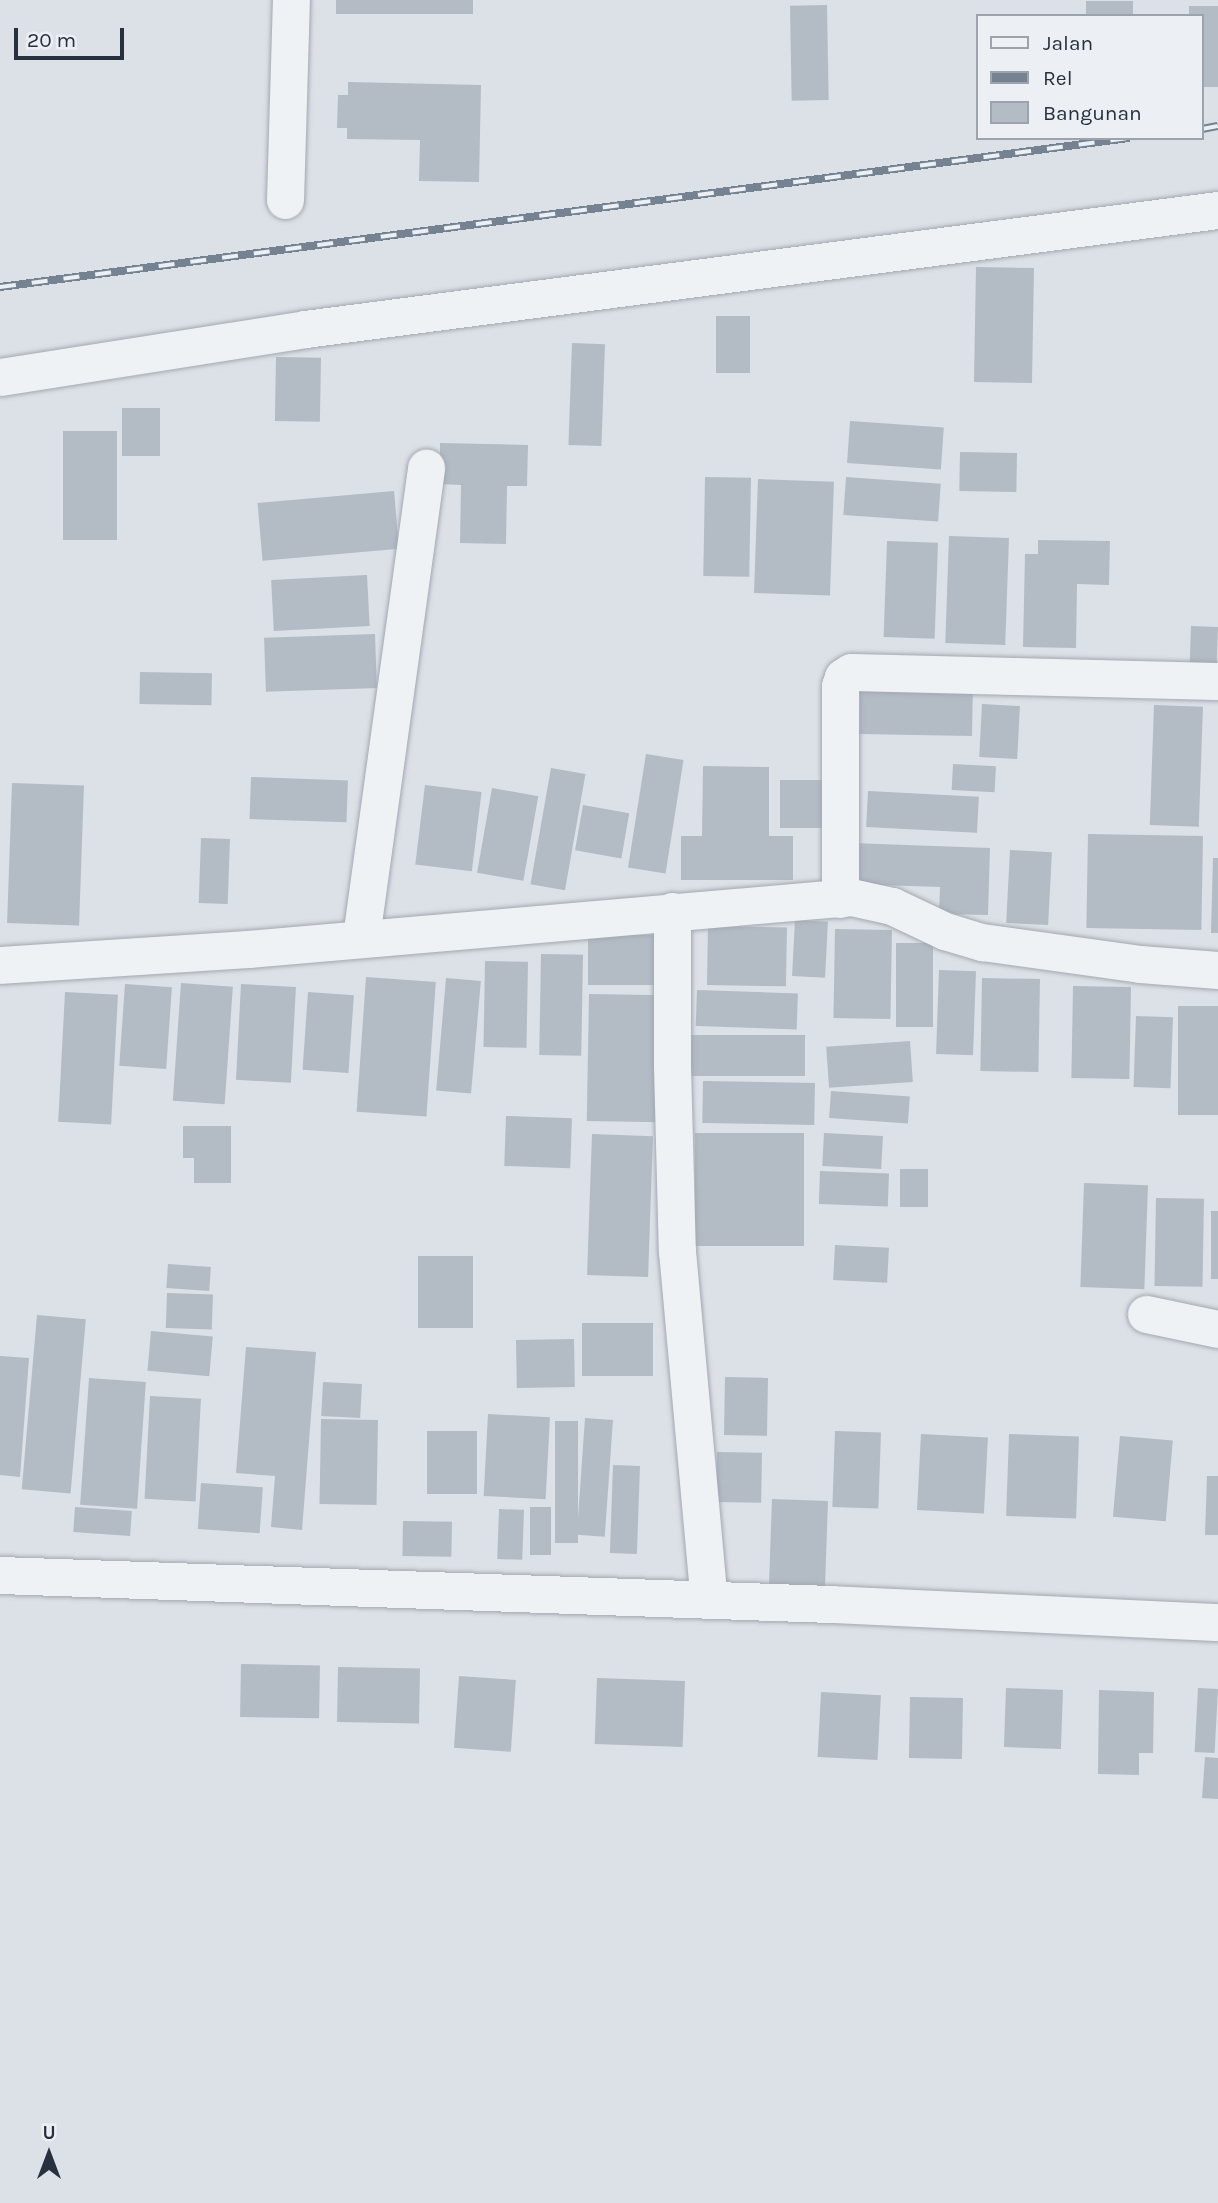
<!DOCTYPE html>
<html>
<head>
<meta charset="utf-8">
<style>
	body { margin:0 }
	#map { position:relative; width:1218px; height:2203px; overflow:hidden; background:#dce1e7; font-family:Karla,sans-serif }
	div>[style] { position:absolute }
	[style*='--x'] { left:calc(var(--x)*1px); top:calc(var(--y)*1px); width:calc(var(--w)*1px); rotate:calc(var(--a)*1deg) }
	.building>* { inset:0; background:#b3bbc4; transform-origin:0 0 }
	.roads { filter:drop-shadow(0 0 2px #a2a8b1) drop-shadow(0 0 2px #a2a8b1) }
	.minor>* { height:37px; margin:-18.5px; padding:0 18.5px; transform-origin:18.5px; border-radius:18.5px; background:#eff2f5 }
	.rail>* { height:8px; margin-top:-4px; transform-origin:0; background:repeating-linear-gradient(90deg,#ecf0f5 0 16px,#758291 0 32px); box-sizing:border-box; border-block:2px solid #758291 }
	span { translate:-50% -50%; white-space:nowrap; text-align:center; line-height:1.15; -webkit-text-stroke:5px #ecf0f5; paint-order:stroke }
	.legend { position:absolute; left:976px; top:14px; width:228px; height:126px; box-sizing:border-box; background:#ecf0f5; border:2px solid #9da3ac; margin:0; padding:9px 12px; list-style:none; font-size:21px; color:#26303e }
	.legend li { display:flex; align-items:center; gap:14px; height:35px }
	.legend b { width:35px; border:2px solid #9da3ac }
	.north { position:absolute; left:14px; top:2119px; width:70px; height:70px; -webkit-text-stroke:5px #ecf0f5; paint-order:stroke; rotate:0deg; font-size:19px; font-weight:700; line-height:28px; text-align:center; color:#26303e }
	.north::after { content:''; display:block; margin:auto; width:24px; height:32px; background:#26303e; clip-path:polygon(50% 0,100% 100%,50% 72%,0 100%) }
	.scale { position:absolute; left:14px; top:28px; width:110px; height:32px; box-sizing:border-box; border:4px solid #26303e; border-top:0; padding-left:9px; font-size:21px; line-height:24px; white-space:nowrap; color:#26303e; -webkit-text-stroke:5px #ecf0f5; paint-order:stroke }
</style>
</head>
<body>
<div id="map">
	<div class="building">
		<div style="left:336px;top:0;width:137px;height:14px"></div>
		<div style="left:1086px;top:1px;width:47px;height:15px"></div>
		<div style="left:827px;top:5px;width:95px;height:37px;rotate:89deg"></div>
		<div style="clip-path:polygon(1189px 6px,1218px 6px,1218px 87px,1202px 87px,1202px 16px,1189px 16px)"></div>
		<div style="clip-path:polygon(348px 82px,481px 85px,479px 182px,419px 181px,420px 140px,347px 139px,347px 128px,337px 128px,338px 95px,348px 95px)"></div>
		<div style="left:976px;top:267px;width:58px;height:115px;rotate:1deg"></div>
		<div style="left:716px;top:316px;width:34px;height:57px"></div>
		<div style="left:572px;top:343px;width:33px;height:102px;rotate:2deg"></div>
		<div style="left:276px;top:357px;width:45px;height:64px;rotate:1deg"></div>
		<div style="left:122px;top:408px;width:38px;height:48px"></div>
		<div style="left:850px;top:421px;width:94px;height:42px;rotate:4deg"></div>
		<div style="left:63px;top:431px;width:54px;height:109px"></div>
		<div style="clip-path:polygon(440px 443px,528px 445px,527px 486px,507px 486px,506px 544px,460px 543px,461px 485px,440px 484px)"></div>
		<div style="left:960px;top:452px;width:57px;height:39px;rotate:1deg"></div>
		<div style="left:705px;top:477px;width:46px;height:99px;rotate:1deg"></div>
		<div style="left:846px;top:477px;width:95px;height:38px;rotate:4deg"></div>
		<div style="left:758px;top:479px;width:76px;height:114px;rotate:2deg"></div>
		<div style="left:394px;top:491px;width:58px;height:137px;rotate:85deg"></div>
		<div style="left:949px;top:536px;width:60px;height:107px;rotate:2deg"></div>
		<div style="clip-path:polygon(1038px 540px,1110px 541px,1109px 585px,1077px 584px,1076px 648px,1023px 647px,1025px 554px,1038px 554px)"></div>
		<div style="left:887px;top:541px;width:51px;height:96px;rotate:2deg"></div>
		<div style="left:367px;top:575px;width:51px;height:96px;rotate:87deg"></div>
		<div style="left:1191px;top:626px;width:27px;height:37px;rotate:2deg"></div>
		<div style="left:375px;top:634px;width:54px;height:111px;rotate:88deg"></div>
		<div style="left:140px;top:672px;width:72px;height:32px;rotate:1deg"></div>
		<div style="left:860px;top:678px;width:113px;height:56px;rotate:1deg"></div>
		<div style="left:982px;top:704px;width:38px;height:53px;rotate:3deg"></div>
		<div style="left:1154px;top:705px;width:49px;height:120px;rotate:2deg"></div>
		<div style="left:646px;top:754px;width:38px;height:115px;rotate:9deg"></div>
		<div style="left:953px;top:764px;width:43px;height:26px;rotate:3deg"></div>
		<div style="clip-path:polygon(703px 766px,769px 767px,769px 836px,793px 836px,793px 880px,681px 880px,681px 836px,702px 836px)"></div>
		<div style="left:551px;top:768px;width:35px;height:118px;rotate:10deg"></div>
		<div style="left:251px;top:777px;width:97px;height:42px;rotate:2deg"></div>
		<div style="left:780px;top:780px;width:46px;height:48px"></div>
		<div style="left:12px;top:783px;width:72px;height:140px;rotate:2deg"></div>
		<div style="left:425px;top:785px;width:57px;height:80px;rotate:7deg"></div>
		<div style="left:492px;top:788px;width:47px;height:86px;rotate:10deg"></div>
		<div style="left:868px;top:791px;width:111px;height:36px;rotate:3deg"></div>
		<div style="left:583px;top:805px;width:47px;height:46px;rotate:10deg"></div>
		<div style="left:1088px;top:834px;width:115px;height:94px;rotate:1deg"></div>
		<div style="left:201px;top:838px;width:29px;height:65px;rotate:2deg"></div>
		<div style="clip-path:polygon(851px 843px,990px 848px,988px 915px,939px 914px,940px 887px,850px 884px)"></div>
		<div style="left:1010px;top:850px;width:42px;height:73px;rotate:3deg"></div>
		<div style="clip-path:polygon(1213px 858px,1218px 858px,1218px 933px,1211px 933px)"></div>
		<div style="left:795px;top:920px;width:33px;height:56px;rotate:3deg"></div>
		<div style="left:708px;top:926px;width:79px;height:59px;rotate:1deg"></div>
		<div style="left:835px;top:929px;width:57px;height:89px;rotate:1deg"></div>
		<div style="left:657px;top:935px;width:50px;height:69px;rotate:90deg"></div>
		<div style="left:933px;top:943px;width:84px;height:37px;rotate:90deg"></div>
		<div style="left:541px;top:954px;width:42px;height:101px;rotate:1deg"></div>
		<div style="left:485px;top:961px;width:43px;height:86px;rotate:1deg"></div>
		<div style="left:939px;top:970px;width:37px;height:84px;rotate:2deg"></div>
		<div style="left:366px;top:977px;width:70px;height:135px;rotate:4deg"></div>
		<div style="left:446px;top:978px;width:35px;height:113px;rotate:5deg"></div>
		<div style="left:982px;top:978px;width:58px;height:93px;rotate:1deg"></div>
		<div style="left:181px;top:983px;width:52px;height:118px;rotate:4deg"></div>
		<div style="left:125px;top:984px;width:47px;height:82px;rotate:4deg"></div>
		<div style="left:241px;top:984px;width:55px;height:96px;rotate:3deg"></div>
		<div style="left:1073px;top:986px;width:58px;height:92px;rotate:1deg"></div>
		<div style="left:697px;top:990px;width:101px;height:36px;rotate:2deg"></div>
		<div style="left:65px;top:992px;width:53px;height:130px;rotate:3deg"></div>
		<div style="left:308px;top:992px;width:46px;height:78px;rotate:4deg"></div>
		<div style="left:589px;top:994px;width:76px;height:127px;rotate:1deg"></div>
		<div style="left:1178px;top:1006px;width:40px;height:109px"></div>
		<div style="left:1136px;top:1016px;width:37px;height:71px;rotate:2deg"></div>
		<div style="left:685px;top:1035px;width:120px;height:41px"></div>
		<div style="left:910px;top:1041px;width:41px;height:84px;rotate:86deg"></div>
		<div style="left:703px;top:1081px;width:112px;height:42px;rotate:1deg"></div>
		<div style="left:831px;top:1091px;width:79px;height:27px;rotate:4deg"></div>
		<div style="left:506px;top:1116px;width:66px;height:50px;rotate:2deg"></div>
		<div style="clip-path:polygon(183px 1126px,231px 1126px,231px 1183px,194px 1183px,194px 1158px,183px 1158px)"></div>
		<div style="left:695px;top:1133px;width:109px;height:113px"></div>
		<div style="left:824px;top:1133px;width:59px;height:33px;rotate:3deg"></div>
		<div style="left:592px;top:1134px;width:61px;height:141px;rotate:2deg"></div>
		<div style="left:900px;top:1169px;width:28px;height:38px"></div>
		<div style="left:820px;top:1171px;width:69px;height:33px;rotate:2deg"></div>
		<div style="left:1084px;top:1183px;width:64px;height:104px;rotate:2deg"></div>
		<div style="left:1156px;top:1198px;width:48px;height:88px;rotate:1deg"></div>
		<div style="left:1211px;top:1211px;width:7px;height:68px"></div>
		<div style="left:835px;top:1245px;width:54px;height:35px;rotate:3deg"></div>
		<div style="left:418px;top:1256px;width:55px;height:72px"></div>
		<div style="left:168px;top:1264px;width:43px;height:24px;rotate:4deg"></div>
		<div style="left:167px;top:1293px;width:46px;height:35px;rotate:2deg"></div>
		<div style="left:37px;top:1315px;width:49px;height:175px;rotate:5deg"></div>
		<div style="left:582px;top:1323px;width:71px;height:53px"></div>
		<div style="left:151px;top:1331px;width:62px;height:40px;rotate:5deg"></div>
		<div style="left:574px;top:1339px;width:48px;height:58px;rotate:89deg"></div>
		<div style="clip-path:polygon(246px 1347px,316px 1352px,302px 1530px,271px 1527px,275px 1476px,236px 1473px)"></div>
		<div style="clip-path:polygon(0 1356px,29px 1358px,20px 1477px,0 1475px)"></div>
		<div style="left:725px;top:1377px;width:43px;height:58px;rotate:1deg"></div>
		<div style="left:89px;top:1378px;width:57px;height:127px;rotate:4deg"></div>
		<div style="left:323px;top:1382px;width:39px;height:34px;rotate:3deg"></div>
		<div style="left:150px;top:1396px;width:51px;height:103px;rotate:3deg"></div>
		<div style="left:488px;top:1414px;width:62px;height:82px;rotate:3deg"></div>
		<div style="left:585px;top:1418px;width:28px;height:117px;rotate:4deg"></div>
		<div style="left:321px;top:1419px;width:57px;height:85px;rotate:1deg"></div>
		<div style="left:555px;top:1421px;width:23px;height:122px"></div>
		<div style="left:427px;top:1431px;width:50px;height:63px"></div>
		<div style="left:835px;top:1431px;width:46px;height:76px;rotate:2deg"></div>
		<div style="left:921px;top:1434px;width:67px;height:76px;rotate:3deg"></div>
		<div style="left:1009px;top:1434px;width:70px;height:82px;rotate:2deg"></div>
		<div style="left:1120px;top:1436px;width:53px;height:81px;rotate:5deg"></div>
		<div style="left:717px;top:1452px;width:45px;height:50px;rotate:1deg"></div>
		<div style="left:613px;top:1465px;width:27px;height:88px;rotate:2deg"></div>
		<div style="clip-path:polygon(1207px 1476px,1218px 1476px,1218px 1535px,1205px 1535px)"></div>
		<div style="left:201px;top:1483px;width:62px;height:46px;rotate:4deg"></div>
		<div style="left:772px;top:1499px;width:56px;height:91px;rotate:2deg"></div>
		<div style="left:75px;top:1507px;width:57px;height:25px;rotate:4deg"></div>
		<div style="left:530px;top:1507px;width:21px;height:48px"></div>
		<div style="left:499px;top:1509px;width:25px;height:50px;rotate:2deg"></div>
		<div style="left:403px;top:1521px;width:49px;height:35px;rotate:1deg"></div>
		<div style="left:241px;top:1664px;width:79px;height:53px;rotate:1deg"></div>
		<div style="left:338px;top:1667px;width:82px;height:55px;rotate:1deg"></div>
		<div style="left:459px;top:1676px;width:57px;height:72px;rotate:4deg"></div>
		<div style="left:597px;top:1678px;width:88px;height:66px;rotate:2deg"></div>
		<div style="left:1006px;top:1688px;width:57px;height:59px;rotate:2deg"></div>
		<div style="left:1198px;top:1688px;width:20px;height:64px;rotate:3deg"></div>
		<div style="clip-path:polygon(1099px 1690px,1154px 1692px,1153px 1753px,1139px 1753px,1139px 1775px,1098px 1774px)"></div>
		<div style="left:821px;top:1692px;width:60px;height:65px;rotate:3deg"></div>
		<div style="left:910px;top:1697px;width:53px;height:61px;rotate:1deg"></div>
		<div style="clip-path:polygon(1205px 1757px,1218px 1758px,1218px 1799px,1202px 1798px)"></div>
	</div>
	<div class="roads">
		<div class="minor">
			<div style="--x:285;--y:200;--w:200;--a:-88.3"></div>
			<div style="--x:0;--y:377;--w:309;--a:-8.9"></div>
			<div style="--x:305;--y:329;--w:921;--a:-7.43"></div>
			<div style="--x:840;--y:899;--w:213;--a:-90"></div>
			<div style="--x:840;--y:686;--w:9;--a:-72"></div>
			<div style="--x:843;--y:677;--w:9;--a:-32"></div>
			<div style="--x:851;--y:672;--w:367;--a:1.4"></div>
			<div style="--x:672;--y:911;--w:155;--a:90"></div>
			<div style="--x:672;--y:1066;--w:185;--a:88.5"></div>
			<div style="--x:677;--y:1251;--w:350;--a:84.8"></div>
			<div style="--x:361;--y:937;--w:474;--a:-82.1"></div>
			<div style="--x:0;--y:965;--w:249;--a:-3.7"></div>
			<div style="--x:248;--y:949;--w:605;--a:-4.93"></div>
			<div style="--x:851;--y:897;--w:42;--a:12.4"></div>
			<div style="--x:892;--y:906;--w:59;--a:25.3"></div>
			<div style="--x:945;--y:931;--w:39;--a:17"></div>
			<div style="--x:982;--y:942;--w:160;--a:7.9"></div>
			<div style="--x:1140;--y:964;--w:78;--a:4.4"></div>
			<div style="--x:1146;--y:1314;--w:74;--a:11.8"></div>
			<div style="--x:0;--y:1575;--w:832;--a:2"></div>
			<div style="--x:831;--y:1604;--w:387;--a:2.7"></div>
		</div>
	</div>
	<div class="rail">
		<div style="--x:1202;--y:129;--w:16;--a:-11"></div>
		<div style="--x:0;--y:287;--w:1139;--a:-7.52"></div>
	</div>
	<ul class="legend">
	<li><b style="height:9px;background:#eff2f5"></b>Jalan</li>
	<li><b style="height:9px;background:#758291"></b>Rel</li>
	<li><b style="height:19px;background:#b3bbc4"></b>Bangunan</li>
	</ul>
	<div class="north">U</div>
	<div class="scale">20 m</div>
</div>
</body>
</html>
